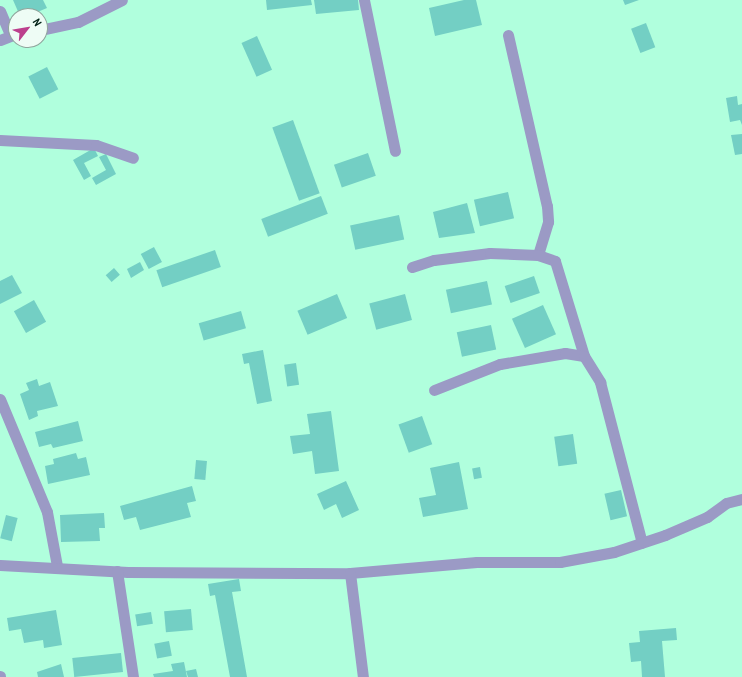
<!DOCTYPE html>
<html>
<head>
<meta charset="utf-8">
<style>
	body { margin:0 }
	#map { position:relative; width:742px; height:677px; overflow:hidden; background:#b0ffdd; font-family:"Archivo Narrow",sans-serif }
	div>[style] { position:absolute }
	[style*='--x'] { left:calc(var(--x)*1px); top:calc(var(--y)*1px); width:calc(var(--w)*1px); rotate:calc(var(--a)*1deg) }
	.building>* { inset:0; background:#73cfc4; transform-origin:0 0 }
	.minor>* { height:11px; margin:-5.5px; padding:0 5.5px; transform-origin:5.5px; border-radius:5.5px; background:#9b9ac5 }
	span { translate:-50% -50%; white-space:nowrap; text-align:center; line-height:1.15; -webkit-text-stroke:3.5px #eefcf5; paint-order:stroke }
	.north { position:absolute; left:8px; top:8px; width:40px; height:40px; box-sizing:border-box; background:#eefcf5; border:1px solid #8fa59c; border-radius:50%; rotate:59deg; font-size:11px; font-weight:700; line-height:16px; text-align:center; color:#012216 }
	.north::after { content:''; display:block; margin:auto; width:14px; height:18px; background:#bc3f8d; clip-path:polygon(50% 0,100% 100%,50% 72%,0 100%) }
</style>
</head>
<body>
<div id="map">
	<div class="building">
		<div style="clip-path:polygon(13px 0,43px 0,47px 8px,28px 16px,20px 16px)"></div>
		<div style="clip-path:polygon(266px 0,311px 0,312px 5px,267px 10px)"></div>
		<div style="clip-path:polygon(314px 0,358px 0,359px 10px,316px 14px)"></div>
		<div style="clip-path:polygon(464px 0,476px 0,482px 25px,435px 36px,429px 8px)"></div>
		<div style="clip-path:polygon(623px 0,639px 0,625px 5px)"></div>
		<div style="left:646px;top:23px;width:26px;height:16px;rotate:69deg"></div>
		<div style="left:257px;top:36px;width:37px;height:17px;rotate:66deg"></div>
		<div style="left:47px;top:67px;width:25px;height:21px;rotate:63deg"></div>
		<div style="clip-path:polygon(737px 96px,738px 105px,742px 104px,742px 125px,740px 120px,730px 122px,726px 98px)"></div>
		<div style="left:293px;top:120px;width:78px;height:22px;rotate:70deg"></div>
		<div style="clip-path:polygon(742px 134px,742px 154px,735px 155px,731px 135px)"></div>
		<div style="clip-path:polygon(94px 148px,98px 156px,84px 163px,91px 176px,84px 180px,73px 160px)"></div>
		<div style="left:368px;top:153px;width:24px;height:36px;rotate:71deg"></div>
		<div style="clip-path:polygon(106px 154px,116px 174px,96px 185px,92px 178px,106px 170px,99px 157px)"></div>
		<div style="left:508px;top:192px;width:27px;height:35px;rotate:77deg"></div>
		<div style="left:321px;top:196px;width:19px;height:64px;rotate:69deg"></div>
		<div style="clip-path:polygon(467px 203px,475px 233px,439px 238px,433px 212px)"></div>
		<div style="left:399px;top:215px;width:25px;height:50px;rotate:78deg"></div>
		<div style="left:154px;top:247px;width:17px;height:15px;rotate:62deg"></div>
		<div style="left:215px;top:250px;width:18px;height:62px;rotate:71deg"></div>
		<div style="clip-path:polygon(140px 262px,144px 270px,131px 278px,127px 269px)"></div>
		<div style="left:114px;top:268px;width:9px;height:11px;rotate:49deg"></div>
		<div style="clip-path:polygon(12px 275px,22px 293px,0 304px,0 281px)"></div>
		<div style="left:534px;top:276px;width:18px;height:31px;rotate:71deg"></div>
		<div style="left:487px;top:281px;width:24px;height:42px;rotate:78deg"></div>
		<div style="left:337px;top:294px;width:26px;height:43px;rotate:67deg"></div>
		<div style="left:405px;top:294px;width:27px;height:37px;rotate:75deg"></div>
		<div style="left:34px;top:300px;width:25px;height:23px;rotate:61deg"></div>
		<div style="left:543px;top:305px;width:32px;height:34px;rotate:66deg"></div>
		<div style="left:241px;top:311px;width:18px;height:44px;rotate:74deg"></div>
		<div style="left:491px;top:325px;width:25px;height:35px;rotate:78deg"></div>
		<div style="clip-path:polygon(263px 350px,272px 401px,257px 404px,249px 363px,244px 364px,242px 354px)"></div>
		<div style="left:296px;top:363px;width:22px;height:12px;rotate:82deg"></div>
		<div style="clip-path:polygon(37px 379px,39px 386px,50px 382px,58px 406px,37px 411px,38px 416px,29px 420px,20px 394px,29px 390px,26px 383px)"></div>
		<div style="clip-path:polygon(331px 411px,339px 471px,315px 474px,312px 451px,293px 454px,290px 436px,310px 434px,307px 414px)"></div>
		<div style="left:422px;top:416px;width:30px;height:25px;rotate:70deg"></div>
		<div style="clip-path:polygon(78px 421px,83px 441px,53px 448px,51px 444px,39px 447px,35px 432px)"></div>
		<div style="left:573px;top:434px;width:30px;height:19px;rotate:82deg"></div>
		<div style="clip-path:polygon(76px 453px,78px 459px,86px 457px,90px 475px,48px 484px,45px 466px,54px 464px,53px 459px)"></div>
		<div style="left:196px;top:460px;width:11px;height:19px;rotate:5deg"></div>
		<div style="clip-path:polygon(459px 462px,468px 509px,423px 517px,419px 498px,436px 495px,430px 468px)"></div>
		<div style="left:480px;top:467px;width:11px;height:8px;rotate:80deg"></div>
		<div style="clip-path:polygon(346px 481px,359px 510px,342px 518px,336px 504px,324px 510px,317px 494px)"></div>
		<div style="clip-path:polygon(192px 486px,196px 501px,187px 503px,191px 517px,140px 530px,136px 517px,124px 520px,120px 506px)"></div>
		<div style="left:621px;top:490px;width:27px;height:17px;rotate:77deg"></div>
		<div style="clip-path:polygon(104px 513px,105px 528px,99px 528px,100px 541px,61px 542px,60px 515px)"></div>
		<div style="left:6px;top:515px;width:12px;height:24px;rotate:14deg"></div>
		<div style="clip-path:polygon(239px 579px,241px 591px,232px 592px,247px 677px,230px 677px,215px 595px,210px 596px,208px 584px)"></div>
		<div style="left:191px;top:609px;width:21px;height:27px;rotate:85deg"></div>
		<div style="clip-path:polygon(56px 610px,62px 645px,44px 648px,43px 640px,24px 643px,21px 629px,9px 631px,7px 618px)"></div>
		<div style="left:151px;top:612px;width:12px;height:16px;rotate:81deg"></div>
		<div style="clip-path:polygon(676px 628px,677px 640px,662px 641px,665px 677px,642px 677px,641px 661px,631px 662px,629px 643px,640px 642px,639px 631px)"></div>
		<div style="left:169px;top:641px;width:15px;height:15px;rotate:79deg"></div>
		<div style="left:121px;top:653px;width:19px;height:49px;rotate:84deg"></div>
		<div style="clip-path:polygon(184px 662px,187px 677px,154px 677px,153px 674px,173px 671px,171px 664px)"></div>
		<div style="clip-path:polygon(61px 664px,64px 677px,38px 677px,37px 672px)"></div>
		<div style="clip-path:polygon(196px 669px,198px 677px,188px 677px,186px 671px)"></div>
	</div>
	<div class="minor">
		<div style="--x:364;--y:0;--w:154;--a:78.4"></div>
		<div style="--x:0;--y:11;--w:26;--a:67"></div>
		<div style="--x:40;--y:30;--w:39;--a:-12"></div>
		<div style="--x:78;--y:22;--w:49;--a:-26.6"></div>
		<div style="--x:508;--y:35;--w:175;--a:77.2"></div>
		<div style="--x:547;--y:206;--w:16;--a:86"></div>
		<div style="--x:548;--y:222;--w:34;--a:107"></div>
		<div style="--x:0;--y:40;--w:17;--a:-21"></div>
		<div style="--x:0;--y:140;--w:96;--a:3"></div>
		<div style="--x:96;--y:145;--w:39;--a:19"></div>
		<div style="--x:412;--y:267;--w:23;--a:-18"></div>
		<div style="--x:434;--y:260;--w:56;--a:-7.1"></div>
		<div style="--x:490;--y:253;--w:48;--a:2.4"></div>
		<div style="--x:538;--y:255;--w:18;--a:19"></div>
		<div style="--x:555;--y:261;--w:99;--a:73"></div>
		<div style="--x:434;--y:390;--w:71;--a:-21.5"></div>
		<div style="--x:500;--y:364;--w:66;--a:-9.6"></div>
		<div style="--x:565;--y:353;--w:19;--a:9"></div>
		<div style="--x:584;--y:356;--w:31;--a:58"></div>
		<div style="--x:600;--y:382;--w:166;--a:75.4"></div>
		<div style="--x:0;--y:399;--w:122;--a:67.4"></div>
		<div style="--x:47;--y:512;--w:55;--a:79.5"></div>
		<div style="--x:0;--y:565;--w:128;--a:3.1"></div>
		<div style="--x:128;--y:572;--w:222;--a:0.3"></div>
		<div style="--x:350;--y:573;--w:127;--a:-5"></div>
		<div style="--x:477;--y:562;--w:83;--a:0"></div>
		<div style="--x:560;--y:562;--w:55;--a:-10.5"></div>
		<div style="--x:614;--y:552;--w:54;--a:-18.4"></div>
		<div style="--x:665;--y:535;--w:46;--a:-23.2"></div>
		<div style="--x:707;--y:517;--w:24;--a:-36"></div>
		<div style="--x:726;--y:503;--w:16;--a:-14"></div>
		<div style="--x:117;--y:571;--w:107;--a:81.4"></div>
		<div style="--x:350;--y:573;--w:105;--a:82.9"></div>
		<div style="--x:0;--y:676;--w:1;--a:90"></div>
	</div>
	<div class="north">N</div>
</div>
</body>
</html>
